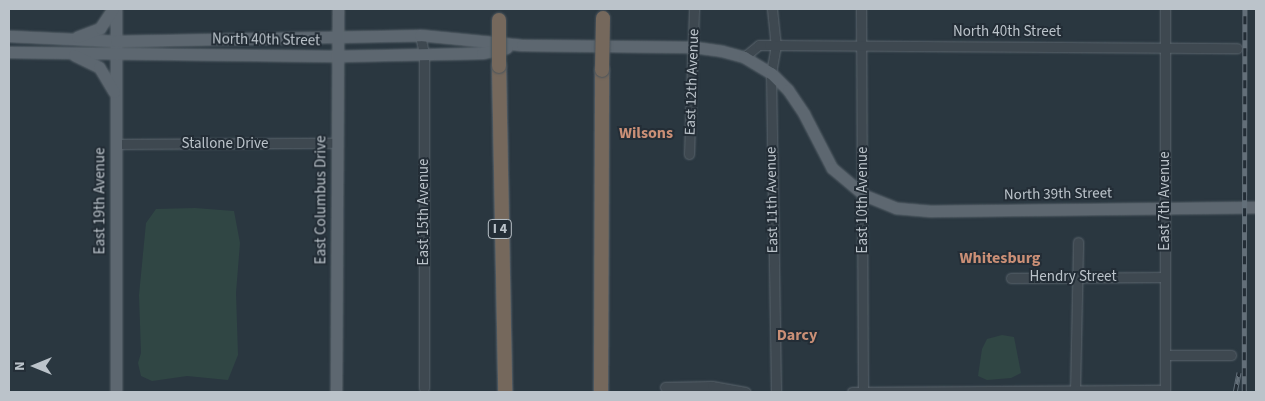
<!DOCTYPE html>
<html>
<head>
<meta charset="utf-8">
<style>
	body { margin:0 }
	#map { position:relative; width:1265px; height:401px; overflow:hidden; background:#2a3740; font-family:"Source Sans 3",sans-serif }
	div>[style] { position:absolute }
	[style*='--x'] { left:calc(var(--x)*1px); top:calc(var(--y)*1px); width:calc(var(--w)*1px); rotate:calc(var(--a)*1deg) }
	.green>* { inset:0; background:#304644 }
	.roads { filter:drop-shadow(0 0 1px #5c666e) drop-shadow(0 0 1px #5c666e) }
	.minor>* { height:9px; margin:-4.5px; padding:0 4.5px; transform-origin:4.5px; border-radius:4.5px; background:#3e4850 }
	.major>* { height:11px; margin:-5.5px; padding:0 5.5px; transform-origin:5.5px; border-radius:5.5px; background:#5d6770 }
	.highway>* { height:14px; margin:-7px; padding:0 7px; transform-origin:7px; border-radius:7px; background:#75685c }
	.rail>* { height:4.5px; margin-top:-2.25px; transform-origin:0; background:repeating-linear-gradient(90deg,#232d36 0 8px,#636f79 0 16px); box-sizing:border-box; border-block:1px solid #636f79 }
	.bridges { filter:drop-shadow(0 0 1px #49535b) drop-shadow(0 0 1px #49535b) }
	.highway-bridge>* { height:14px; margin:-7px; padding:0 7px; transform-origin:7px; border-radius:7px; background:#75685c }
	span { translate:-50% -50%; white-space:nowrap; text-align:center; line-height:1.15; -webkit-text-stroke:4px #232d36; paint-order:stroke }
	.shield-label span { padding:1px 4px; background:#232d36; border:1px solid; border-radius:4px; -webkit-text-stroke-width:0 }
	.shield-label { font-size:14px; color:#bbc3ca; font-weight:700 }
	.street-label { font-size:15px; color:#bbc3ca }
	.neighbourhood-label { font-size:16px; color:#ca8f76; font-weight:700 }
	.frame { position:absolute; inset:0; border:10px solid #bbc3ca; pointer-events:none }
	.north { position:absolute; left:10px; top:341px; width:50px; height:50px; -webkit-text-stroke:4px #232d36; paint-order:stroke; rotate:270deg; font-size:14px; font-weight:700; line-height:20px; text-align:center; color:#bbc3ca }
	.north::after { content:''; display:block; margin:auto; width:18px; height:22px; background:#bbc3ca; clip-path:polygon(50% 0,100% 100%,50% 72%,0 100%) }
</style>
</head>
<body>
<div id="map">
	<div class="green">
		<div style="clip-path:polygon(195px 208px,234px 211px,240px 243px,236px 293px,238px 355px,228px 380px,187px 376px,152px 381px,141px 376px,138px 363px,141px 353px,139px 295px,146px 223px,156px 209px)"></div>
		<div style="clip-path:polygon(1002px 335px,1014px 337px,1021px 373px,1011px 378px,987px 380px,978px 376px,982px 349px,987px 339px)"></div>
	</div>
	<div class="roads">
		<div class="minor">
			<div style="--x:772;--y:9;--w:36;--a:84"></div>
			<div style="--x:776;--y:45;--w:28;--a:100"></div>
			<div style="--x:771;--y:73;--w:319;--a:89.1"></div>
			<div style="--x:861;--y:9;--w:383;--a:89.7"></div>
			<div style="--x:420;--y:35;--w:19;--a:78"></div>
			<div style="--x:424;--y:54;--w:334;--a:90"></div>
			<div style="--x:744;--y:57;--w:19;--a:-39"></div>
			<div style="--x:759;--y:45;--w:10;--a:0"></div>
			<div style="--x:769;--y:45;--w:468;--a:0.4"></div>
			<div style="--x:115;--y:144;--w:221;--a:-0.3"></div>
			<div style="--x:689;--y:154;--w:145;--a:-88"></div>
			<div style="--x:1011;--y:278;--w:154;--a:-0.4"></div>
			<div style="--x:1165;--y:355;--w:66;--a:0"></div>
			<div style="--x:665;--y:387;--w:47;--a:-1.2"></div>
			<div style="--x:712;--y:386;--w:34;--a:10"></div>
			<div style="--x:1075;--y:391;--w:149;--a:-88.8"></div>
			<div style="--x:852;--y:392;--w:313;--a:-0.4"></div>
			<div style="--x:1165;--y:392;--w:383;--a:-90"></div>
		</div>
		<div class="major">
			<div style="--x:116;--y:9;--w:383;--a:90"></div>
			<div style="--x:9;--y:36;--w:107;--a:2.7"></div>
			<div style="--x:116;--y:41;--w:304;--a:-1.1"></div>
			<div style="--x:420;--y:35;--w:102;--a:5.6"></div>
			<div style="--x:522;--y:45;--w:172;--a:0.7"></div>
			<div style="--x:694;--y:47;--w:28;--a:8"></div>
			<div style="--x:722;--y:51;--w:23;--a:15"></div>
			<div style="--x:744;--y:57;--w:31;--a:31"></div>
			<div style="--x:771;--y:73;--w:24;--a:45"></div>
			<div style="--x:788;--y:90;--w:29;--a:56"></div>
			<div style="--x:804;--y:114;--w:61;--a:62.6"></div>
			<div style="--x:832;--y:168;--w:42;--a:40.2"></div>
			<div style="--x:864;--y:195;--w:35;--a:22"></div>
			<div style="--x:896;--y:208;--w:35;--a:5"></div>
			<div style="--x:931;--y:211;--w:325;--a:-0.7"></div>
			<div style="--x:77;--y:37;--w:25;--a:-21"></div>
			<div style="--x:100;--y:28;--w:23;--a:-56"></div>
			<div style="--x:9;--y:52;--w:327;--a:0.7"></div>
			<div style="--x:336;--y:56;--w:146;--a:-1.2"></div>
			<div style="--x:482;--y:53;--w:25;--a:-12"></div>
			<div style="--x:74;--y:55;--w:28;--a:26"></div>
			<div style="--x:99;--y:67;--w:29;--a:59"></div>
			<div style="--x:336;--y:392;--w:383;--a:-89.7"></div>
		</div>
		<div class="highway">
			<div style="--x:499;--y:66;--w:326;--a:88.9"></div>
			<div style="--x:601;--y:392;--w:322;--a:-89.8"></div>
		</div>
	</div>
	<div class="rail">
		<div style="--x:1235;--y:392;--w:20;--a:-79"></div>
		<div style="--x:1244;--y:392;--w:383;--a:-89.9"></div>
	</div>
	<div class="bridges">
		<div class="highway-bridge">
			<div style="--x:499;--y:20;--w:46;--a:90"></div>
			<div style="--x:602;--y:70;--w:52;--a:-88.9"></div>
		</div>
	</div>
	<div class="shield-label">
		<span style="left:500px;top:229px">I 4</span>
	</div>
	<div class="street-label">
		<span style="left:1007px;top:32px">North 40th Street</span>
		<span style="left:266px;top:40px;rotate:1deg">North 40th Street</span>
		<span style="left:692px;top:82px;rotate:-88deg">East 12th Avenue</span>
		<span style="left:225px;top:144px">Stallone Drive</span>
		<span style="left:1058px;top:194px;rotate:-1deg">North 39th Street</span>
		<span style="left:321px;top:200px;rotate:-90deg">East Columbus Drive</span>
		<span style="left:772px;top:200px;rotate:-91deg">East 11th Avenue</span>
		<span style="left:863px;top:200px;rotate:-90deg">East 10th Avenue</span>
		<span style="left:100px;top:201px;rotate:-90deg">East 19th Avenue</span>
		<span style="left:1165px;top:201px;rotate:-90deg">East 7th Avenue</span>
		<span style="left:424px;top:212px;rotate:-90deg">East 15th Avenue</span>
		<span style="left:1073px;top:277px">Hendry Street</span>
	</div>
	<div class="neighbourhood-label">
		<span style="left:646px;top:133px">Wilsons</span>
		<span style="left:1000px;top:258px">Whitesburg</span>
		<span style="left:797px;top:335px">Darcy</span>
	</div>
	<div class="frame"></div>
	<div class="north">N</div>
</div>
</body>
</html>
